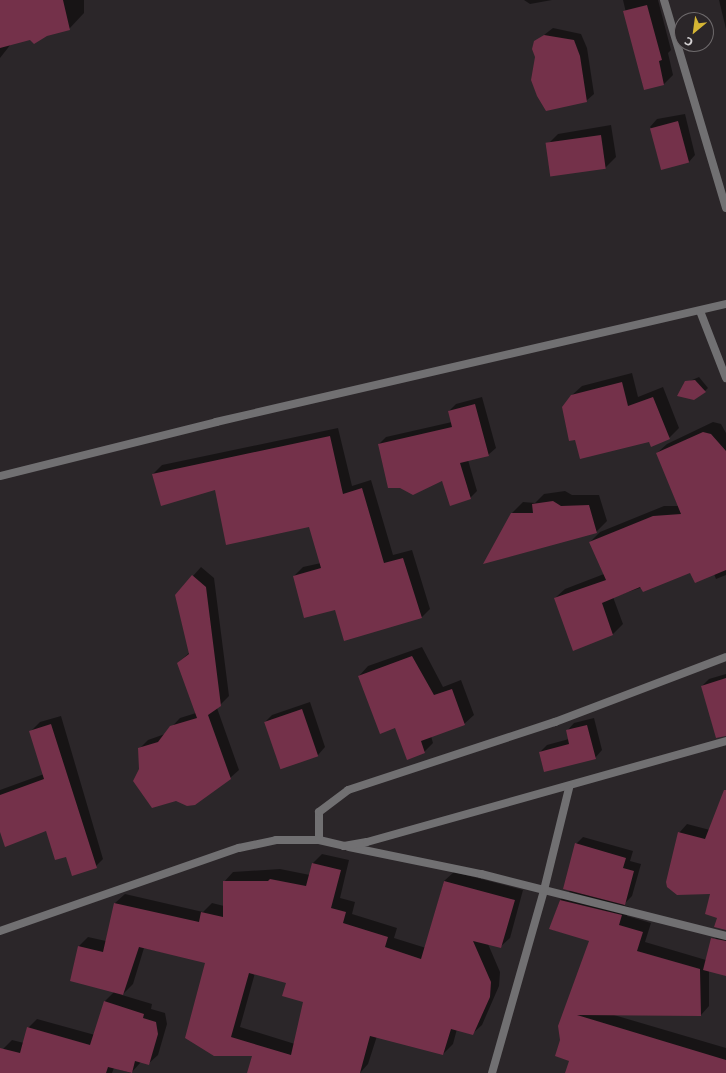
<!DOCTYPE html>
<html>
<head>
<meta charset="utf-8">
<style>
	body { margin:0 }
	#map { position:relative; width:726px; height:1073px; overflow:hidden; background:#2b2629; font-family:Commissioner,sans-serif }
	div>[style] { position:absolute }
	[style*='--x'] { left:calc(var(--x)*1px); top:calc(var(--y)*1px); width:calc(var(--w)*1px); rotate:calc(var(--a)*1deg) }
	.shadow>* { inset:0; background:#0007 }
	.building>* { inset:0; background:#74314a; transform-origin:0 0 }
	.street>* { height:8px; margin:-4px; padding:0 4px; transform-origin:4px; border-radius:4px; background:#717072 }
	span { translate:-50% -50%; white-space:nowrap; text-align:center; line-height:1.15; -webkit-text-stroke:4px #2b2629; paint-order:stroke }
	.north { position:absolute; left:674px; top:12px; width:40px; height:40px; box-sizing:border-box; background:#2b2629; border:1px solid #6f6b6d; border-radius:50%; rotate:209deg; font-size:11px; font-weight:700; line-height:16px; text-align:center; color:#d5d2d4 }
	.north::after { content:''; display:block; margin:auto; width:14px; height:18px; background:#d5b534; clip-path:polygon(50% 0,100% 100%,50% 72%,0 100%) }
</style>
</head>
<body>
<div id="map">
	<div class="shadow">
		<div style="clip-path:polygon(0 0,84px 0,84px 13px,69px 29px,11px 44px,0 58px)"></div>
		<div style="clip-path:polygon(524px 0,552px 0,530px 4px)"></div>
		<div style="clip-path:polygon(623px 0,658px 0,671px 50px,668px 53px,673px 75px,664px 84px,644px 89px)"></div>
		<div style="clip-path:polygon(719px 0,726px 0,726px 29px)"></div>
		<div style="clip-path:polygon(553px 28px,581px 34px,587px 48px,594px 94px,586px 101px,536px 57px,535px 42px)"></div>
		<div style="clip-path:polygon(685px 114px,695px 155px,688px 163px,650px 127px,657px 119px)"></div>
		<div style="clip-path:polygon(611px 125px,616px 157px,605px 168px,547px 145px,558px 134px)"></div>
		<div style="clip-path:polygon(632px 373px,638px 397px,663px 387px,679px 428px,669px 438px,649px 441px,571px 396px,582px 386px)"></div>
		<div style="clip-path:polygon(699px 377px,708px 388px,705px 391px,683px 384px)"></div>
		<div style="clip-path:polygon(482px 397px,496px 448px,488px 455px,468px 460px,477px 491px,470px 498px,379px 444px,386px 437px,452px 422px,449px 411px,456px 404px)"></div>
		<div style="clip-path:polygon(713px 422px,721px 424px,726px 433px,726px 575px,716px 579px,714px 574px,691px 571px,613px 597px,623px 624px,613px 634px,574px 650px,555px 598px,565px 589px,604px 574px,590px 542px,600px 532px,664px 506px,678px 506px,657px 453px,667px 444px)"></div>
		<div style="clip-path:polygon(338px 428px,352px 486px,371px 480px,393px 555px,412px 550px,430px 609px,422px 617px,335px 608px,294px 576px,303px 567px,321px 563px,310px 526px,216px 489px,153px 474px,162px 465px)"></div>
		<div style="clip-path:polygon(565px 491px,572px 495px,599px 495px,607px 521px,596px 532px,512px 513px,523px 502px,535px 503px,544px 494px)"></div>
		<div style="clip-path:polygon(201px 567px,214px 578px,229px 696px,217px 708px,239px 770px,230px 778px,140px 769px,139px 749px,148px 740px,165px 734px,180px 718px,196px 713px,178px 663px,190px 652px,193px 576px)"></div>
		<div style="clip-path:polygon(422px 647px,443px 687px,461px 680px,474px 715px,464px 724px,431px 736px,433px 743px,424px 752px,396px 727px,359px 676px,368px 666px)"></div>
		<div style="clip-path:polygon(726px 674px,726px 718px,702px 686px,709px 679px)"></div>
		<div style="clip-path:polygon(310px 702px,325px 747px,318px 755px,281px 768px,265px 722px,272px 715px)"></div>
		<div style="clip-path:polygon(61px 716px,103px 859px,94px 868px,66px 856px,47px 830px,0 830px,0 790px,44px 774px,30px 732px,40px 722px)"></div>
		<div style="clip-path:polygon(594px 718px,602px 750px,595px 758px,540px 752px,547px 745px,569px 739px,567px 731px,574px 723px)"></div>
		<div style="clip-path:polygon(726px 792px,726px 920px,679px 833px,687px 824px,710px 830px)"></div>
		<div style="clip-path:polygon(583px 837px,633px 851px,630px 861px,641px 864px,632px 896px,623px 905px,630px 907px,627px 916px,651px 923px,645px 942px,706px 960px,711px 943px,718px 936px,726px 938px,726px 975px,709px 970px,709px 1006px,701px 1015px,614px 1015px,726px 1048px,726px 1073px,566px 1073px,570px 1060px,557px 1056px,590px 940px,550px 929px,560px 900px,571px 890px,576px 844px)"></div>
		<div style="clip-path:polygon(evenodd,322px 854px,349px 860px,340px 898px,355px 902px,352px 914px,397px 928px,394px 938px,426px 948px,444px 881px,454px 872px,523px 890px,510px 938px,500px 947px,488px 944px,500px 972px,499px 986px,482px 1025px,472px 1034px,457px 1029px,453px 1044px,443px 1054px,377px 1036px,368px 1064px,360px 1073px,248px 1073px,253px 1055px,214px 1055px,206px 962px,144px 948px,133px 984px,122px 995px,152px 1004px,151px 1009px,165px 1013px,167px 1024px,158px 1055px,148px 1064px,141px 1062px,131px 1073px,114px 1068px,112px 1073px,0 1072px,3px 1049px,12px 1040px,24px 1043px,28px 1028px,37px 1019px,95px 1035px,105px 1001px,115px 991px,79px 946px,88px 937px,106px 941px,115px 903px,125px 894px,203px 912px,212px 903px,224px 906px,224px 882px,233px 872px,280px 869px,310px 875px,313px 863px,322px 854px,255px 973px,287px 982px,305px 1001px,295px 1044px,240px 1027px,255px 973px)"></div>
	</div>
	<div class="building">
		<div style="clip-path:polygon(0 0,63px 0,70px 30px,47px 36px,34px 44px,30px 40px,0 48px)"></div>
		<div style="clip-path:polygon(647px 5px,662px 60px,659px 61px,664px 85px,644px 90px,623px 11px)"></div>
		<div style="clip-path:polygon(544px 35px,574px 40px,580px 56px,587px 102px,546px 111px,537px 96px,531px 80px,535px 57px,532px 49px,534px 41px)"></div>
		<div style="left:678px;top:121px;width:43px;height:29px;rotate:75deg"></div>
		<div style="left:601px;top:135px;width:34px;height:56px;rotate:82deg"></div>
		<div style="clip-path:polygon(695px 380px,706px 392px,694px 400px,677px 396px,685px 381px)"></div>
		<div style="clip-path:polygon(622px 382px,628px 406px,653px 397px,670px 439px,651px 447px,649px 442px,580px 459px,575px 440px,569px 441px,562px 407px,571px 395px)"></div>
		<div style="clip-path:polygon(475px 404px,489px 456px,460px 463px,471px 499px,450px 506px,442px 481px,413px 495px,400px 488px,388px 488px,378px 444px,452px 427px,448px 411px)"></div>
		<div style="clip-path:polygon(703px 432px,711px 434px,726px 451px,726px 570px,695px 583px,690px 573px,643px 592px,640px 587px,602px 603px,613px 635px,573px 651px,554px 598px,606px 580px,589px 542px,653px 516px,681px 514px,656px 453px)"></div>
		<div style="clip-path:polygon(330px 436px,343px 494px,362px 488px,384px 563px,403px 558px,422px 618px,344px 641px,335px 610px,304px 618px,293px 576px,321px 568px,309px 527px,226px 545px,215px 490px,161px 506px,152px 474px)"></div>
		<div style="clip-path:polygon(553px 501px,561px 506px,589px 505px,597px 533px,483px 564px,511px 513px,533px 513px,532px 504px)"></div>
		<div style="clip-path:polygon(192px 575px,206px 587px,221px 706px,208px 715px,231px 779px,195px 805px,187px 806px,176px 801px,152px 808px,133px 781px,139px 769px,138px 748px,158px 742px,170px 726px,197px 718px,177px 663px,189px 654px,175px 595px)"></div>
		<div style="clip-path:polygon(412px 656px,434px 695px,452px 689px,465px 725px,421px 741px,425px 753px,407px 760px,395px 728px,380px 734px,358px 676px)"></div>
		<div style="clip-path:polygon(726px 678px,726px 736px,716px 738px,701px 686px)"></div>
		<div style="left:302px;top:709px;width:50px;height:40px;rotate:71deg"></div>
		<div style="clip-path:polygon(51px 724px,97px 868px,72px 876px,66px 857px,55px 860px,46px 831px,5px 847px,0 832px,0 795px,44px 779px,29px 731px)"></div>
		<div style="clip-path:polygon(587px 725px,596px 759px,544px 772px,539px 752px,569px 744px,566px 730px)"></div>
		<div style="clip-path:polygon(724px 790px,726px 790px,726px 930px,714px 927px,717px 918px,705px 914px,710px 894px,677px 895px,667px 887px,666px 882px,678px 832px,705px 839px)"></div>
		<div style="clip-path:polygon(575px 843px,626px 858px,623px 868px,634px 871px,625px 905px,563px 889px)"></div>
		<div style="clip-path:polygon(evenodd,312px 863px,341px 870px,331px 908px,346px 912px,343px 923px,388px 937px,385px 947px,421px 959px,444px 881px,515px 900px,501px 948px,473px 941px,491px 982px,490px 997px,473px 1035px,451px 1029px,443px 1055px,370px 1036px,360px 1073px,247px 1073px,252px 1056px,214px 1056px,185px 1038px,205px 963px,139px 947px,123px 995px,70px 981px,78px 946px,103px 952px,114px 903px,199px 922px,201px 912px,223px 917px,223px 881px,268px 881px,270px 879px,306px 886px,312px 863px,249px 973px,286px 983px,282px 996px,303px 1002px,291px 1055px,231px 1037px,249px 973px)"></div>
		<div style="clip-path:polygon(560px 900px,622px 915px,619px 925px,643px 932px,637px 951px,700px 969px,701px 1016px,577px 1015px,726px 1060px,726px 1073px,565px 1073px,569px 1061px,555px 1056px,560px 1040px,558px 1026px,589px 941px,549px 929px)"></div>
		<div style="clip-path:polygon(711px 938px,726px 941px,726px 976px,703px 970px)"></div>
		<div style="clip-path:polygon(104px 1001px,144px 1014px,143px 1018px,156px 1022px,158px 1034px,149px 1065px,135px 1061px,132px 1073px,108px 1067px,106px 1073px,0 1073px,0 1048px,20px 1053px,27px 1027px,90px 1045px)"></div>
	</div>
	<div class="street">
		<div style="--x:664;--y:0;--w:217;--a:73.4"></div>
		<div style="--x:700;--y:311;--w:72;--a:68.8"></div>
		<div style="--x:0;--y:476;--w:223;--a:-14"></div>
		<div style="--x:216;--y:422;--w:523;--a:-13.03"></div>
		<div style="--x:319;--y:840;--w:28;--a:-90"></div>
		<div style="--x:319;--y:812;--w:36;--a:-37"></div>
		<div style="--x:348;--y:790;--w:218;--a:-18.2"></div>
		<div style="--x:555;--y:722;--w:183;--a:-20.8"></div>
		<div style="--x:349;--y:847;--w:135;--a:11.6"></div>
		<div style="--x:481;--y:874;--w:253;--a:14.2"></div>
		<div style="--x:0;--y:931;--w:253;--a:-19.2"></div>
		<div style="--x:239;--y:848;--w:38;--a:-12"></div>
		<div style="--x:276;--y:840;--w:43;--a:0"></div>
		<div style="--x:319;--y:840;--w:26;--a:13"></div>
		<div style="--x:344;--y:846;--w:23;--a:-10"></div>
		<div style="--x:367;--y:842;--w:373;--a:-15.7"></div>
		<div style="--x:492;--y:1073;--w:190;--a:-74.1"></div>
		<div style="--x:544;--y:890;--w:105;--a:-76.2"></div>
	</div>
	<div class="north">С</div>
</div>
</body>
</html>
